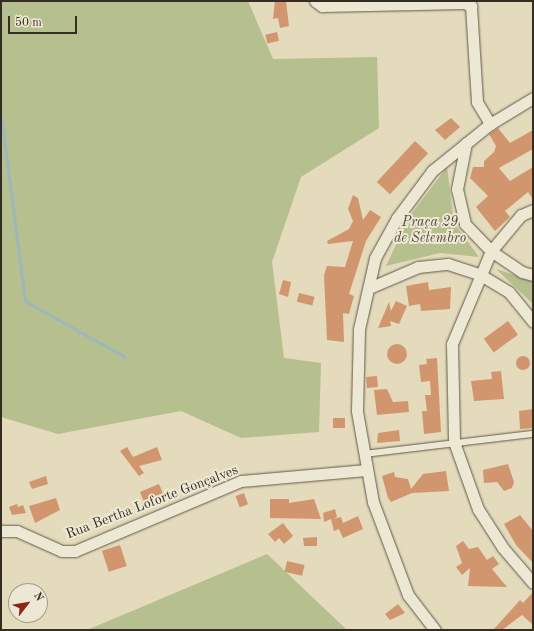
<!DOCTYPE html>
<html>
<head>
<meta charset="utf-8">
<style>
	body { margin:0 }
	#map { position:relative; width:534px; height:631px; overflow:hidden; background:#e3dbbb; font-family:"Old Standard TT",serif }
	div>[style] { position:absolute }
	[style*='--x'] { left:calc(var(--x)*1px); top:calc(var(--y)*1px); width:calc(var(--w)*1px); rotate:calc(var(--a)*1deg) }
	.green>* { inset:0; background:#b6bf8e }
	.stream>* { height:3px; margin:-1.5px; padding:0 1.5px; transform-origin:1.5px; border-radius:1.5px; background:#9cb8bc }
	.building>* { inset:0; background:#d2966f; transform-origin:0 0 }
	.round { border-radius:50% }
	.roads { filter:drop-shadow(0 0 1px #60584a) drop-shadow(0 0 1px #60584a) }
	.lane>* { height:5.5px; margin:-2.75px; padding:0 2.75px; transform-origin:2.75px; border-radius:2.75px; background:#ede8d3 }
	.street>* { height:11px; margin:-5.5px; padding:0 5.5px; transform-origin:5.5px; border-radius:5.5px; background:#ede8d3 }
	span { translate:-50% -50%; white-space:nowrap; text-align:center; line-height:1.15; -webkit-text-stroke:4px #ede8d3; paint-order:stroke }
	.park-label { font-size:14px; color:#4f4a39; font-style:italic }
	.street-label { font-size:14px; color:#352d24 }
	.frame { position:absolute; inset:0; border:2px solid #352d24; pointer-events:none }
	.north { position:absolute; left:8px; top:583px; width:40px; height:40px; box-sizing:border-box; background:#ede8d3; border:1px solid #a39d8d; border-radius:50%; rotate:59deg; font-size:11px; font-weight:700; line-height:16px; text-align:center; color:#352d24 }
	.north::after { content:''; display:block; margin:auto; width:14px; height:18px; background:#8f2418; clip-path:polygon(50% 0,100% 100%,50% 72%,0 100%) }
	.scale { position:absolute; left:8px; top:16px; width:69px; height:18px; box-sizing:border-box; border:2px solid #352d24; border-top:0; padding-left:5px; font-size:12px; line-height:14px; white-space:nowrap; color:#352d24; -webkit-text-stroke:3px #ede8d3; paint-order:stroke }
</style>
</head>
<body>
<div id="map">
	<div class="green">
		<div style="clip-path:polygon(1px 1px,248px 1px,273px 59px,377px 57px,379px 128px,301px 177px,272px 262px,284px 358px,321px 363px,319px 432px,241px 438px,181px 411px,58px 434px,1px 417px)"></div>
		<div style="clip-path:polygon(447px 167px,454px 223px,479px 257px,440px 253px,386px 266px,409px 217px)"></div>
		<div style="clip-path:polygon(496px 269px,533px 281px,533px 304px)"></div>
		<div style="clip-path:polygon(267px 554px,347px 630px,87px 630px)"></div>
	</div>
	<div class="stream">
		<div style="--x:1;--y:116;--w:187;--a:82.6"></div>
		<div style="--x:25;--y:301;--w:115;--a:29.2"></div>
	</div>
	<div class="building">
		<div style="clip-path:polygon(275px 1px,286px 1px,289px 26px,280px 28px,278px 18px,273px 19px)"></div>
		<div style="left:277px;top:32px;width:9px;height:12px;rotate:77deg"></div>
		<div style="clip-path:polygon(451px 118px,460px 127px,445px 140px,435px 130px)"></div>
		<div style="clip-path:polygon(498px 128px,510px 143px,533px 130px,533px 149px,499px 168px,510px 181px,533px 167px,533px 199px,528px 192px,505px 211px,510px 217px,495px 231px,476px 207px,488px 196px,470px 178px,473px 167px,484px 167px,484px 161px,494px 152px,496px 146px,489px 134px)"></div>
		<div style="left:415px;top:141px;width:18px;height:56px;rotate:43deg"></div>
		<div style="clip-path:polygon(353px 195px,358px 198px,363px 220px,370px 210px,381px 217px,366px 241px,349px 294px,354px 296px,349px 314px,343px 313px,344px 342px,327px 340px,324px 275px,327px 266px,345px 267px,353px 241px,328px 244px,327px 241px,349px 229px,353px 221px,348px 209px)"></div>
		<div style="clip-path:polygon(283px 280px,291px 282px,288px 297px,279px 294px)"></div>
		<div style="clip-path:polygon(428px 282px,429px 290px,451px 287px,450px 309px,421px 311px,420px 304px,409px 306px,406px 286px)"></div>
		<div style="left:299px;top:293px;width:16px;height:9px;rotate:14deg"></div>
		<div style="clip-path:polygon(396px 301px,407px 306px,399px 324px,390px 321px,391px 326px,378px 328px,389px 302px,391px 311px)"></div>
		<div style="left:508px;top:321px;width:17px;height:30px;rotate:54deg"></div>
		<div class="round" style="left:387px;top:344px;width:20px;height:20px"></div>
		<div class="round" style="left:516px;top:356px;width:14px;height:14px"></div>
		<div style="clip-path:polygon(437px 358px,441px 432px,424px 434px,422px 411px,427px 411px,425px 395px,431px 395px,430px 381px,421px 382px,419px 365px,427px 364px,426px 359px)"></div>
		<div style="clip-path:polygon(501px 371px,504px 399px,474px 401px,471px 381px,492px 379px,491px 372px)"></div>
		<div style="left:377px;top:376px;width:11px;height:11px;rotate:85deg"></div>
		<div style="clip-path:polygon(387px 389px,393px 402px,408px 401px,409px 412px,377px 415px,374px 390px)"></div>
		<div style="clip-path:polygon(533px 409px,533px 428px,520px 429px,519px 411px)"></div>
		<div style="left:333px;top:418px;width:12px;height:10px"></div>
		<div style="clip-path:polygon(399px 430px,400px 441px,377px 443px,378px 433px)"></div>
		<div style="clip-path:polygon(127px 447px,133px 457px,157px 447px,162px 460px,139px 466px,144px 473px,139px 476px,120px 451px)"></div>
		<div style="clip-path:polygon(508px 464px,514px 482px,512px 488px,504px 491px,497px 482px,484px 483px,483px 470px)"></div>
		<div style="clip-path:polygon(446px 471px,449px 491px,412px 493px,391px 502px,388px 498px,382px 476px,394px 472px,395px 477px,408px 479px,411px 489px,423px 474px)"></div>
		<div style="clip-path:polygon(46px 476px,48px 484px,32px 489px,29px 482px)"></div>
		<div style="clip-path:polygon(159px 484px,164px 496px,144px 502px,140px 492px)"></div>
		<div style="left:244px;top:493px;width:12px;height:9px;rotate:70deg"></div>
		<div style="clip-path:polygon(56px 498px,60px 510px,35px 523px,29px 506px)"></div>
		<div style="clip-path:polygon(270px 499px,289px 499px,289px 503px,314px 499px,321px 519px,270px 518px)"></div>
		<div style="clip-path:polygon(17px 504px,18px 507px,23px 505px,26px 513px,12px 515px,9px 507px)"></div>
		<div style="clip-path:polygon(335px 509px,337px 517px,333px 519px,341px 517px,343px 523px,358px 516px,363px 529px,343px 538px,339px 529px,334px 531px,331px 519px,324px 522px,323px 513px)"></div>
		<div style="clip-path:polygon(520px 515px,533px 531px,533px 563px,516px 545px,504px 524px)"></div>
		<div style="clip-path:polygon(283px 523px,293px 536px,284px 544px,279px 538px,275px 542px,268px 534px)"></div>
		<div style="clip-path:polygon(317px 537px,317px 546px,304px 546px,303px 538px)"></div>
		<div style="clip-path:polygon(463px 541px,469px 549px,478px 547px,487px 560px,493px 556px,499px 564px,492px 569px,507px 587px,468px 586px,470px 568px,462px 575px,456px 567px,462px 563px,456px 546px)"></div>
		<div style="left:120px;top:545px;width:22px;height:19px;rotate:72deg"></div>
		<div style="left:287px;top:561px;width:18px;height:11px;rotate:13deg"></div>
		<div style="clip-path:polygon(533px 592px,533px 625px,522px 615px,502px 630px,494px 629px,520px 600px,523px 603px)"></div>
		<div style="clip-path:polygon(398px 604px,405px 613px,390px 620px,385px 614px)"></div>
	</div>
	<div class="roads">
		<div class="lane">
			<div style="--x:365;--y:454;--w:169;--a:-6.8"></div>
		</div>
		<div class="street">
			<div style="--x:315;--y:1;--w:9;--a:36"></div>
			<div style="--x:322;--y:6;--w:142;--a:-1.2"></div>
			<div style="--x:464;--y:3;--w:8;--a:23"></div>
			<div style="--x:471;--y:6;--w:96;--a:86.4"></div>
			<div style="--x:477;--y:102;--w:26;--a:59"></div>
			<div style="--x:466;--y:143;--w:47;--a:101.1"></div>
			<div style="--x:457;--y:189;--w:36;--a:77"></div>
			<div style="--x:465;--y:224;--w:37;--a:46"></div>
			<div style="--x:491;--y:251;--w:37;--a:34"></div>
			<div style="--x:522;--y:272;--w:11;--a:15"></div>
			<div style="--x:533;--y:210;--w:13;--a:157"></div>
			<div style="--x:521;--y:215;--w:47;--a:129.8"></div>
			<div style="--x:491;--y:251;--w:101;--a:112.8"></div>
			<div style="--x:452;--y:344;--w:98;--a:88.8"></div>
			<div style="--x:454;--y:442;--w:71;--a:70.3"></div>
			<div style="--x:478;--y:509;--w:46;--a:57.3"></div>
			<div style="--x:503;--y:548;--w:46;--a:49.4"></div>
			<div style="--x:369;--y:288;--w:53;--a:-23.2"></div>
			<div style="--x:418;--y:267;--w:30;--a:-6"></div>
			<div style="--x:448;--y:264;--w:33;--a:18"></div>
			<div style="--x:479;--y:274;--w:35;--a:31"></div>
			<div style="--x:509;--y:292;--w:38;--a:51"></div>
			<div style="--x:1;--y:531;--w:16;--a:0"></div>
			<div style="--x:17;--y:531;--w:49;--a:24"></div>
			<div style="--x:62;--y:551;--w:13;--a:0"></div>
			<div style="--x:75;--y:551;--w:180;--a:-22.9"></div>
			<div style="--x:241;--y:481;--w:126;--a:-5"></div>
			<div style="--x:435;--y:630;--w:44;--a:-127.6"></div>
			<div style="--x:408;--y:595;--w:99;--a:-110.6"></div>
			<div style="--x:373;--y:502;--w:92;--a:-100"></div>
			<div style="--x:357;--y:411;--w:82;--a:-88.6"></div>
			<div style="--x:359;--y:329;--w:73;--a:-77.3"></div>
			<div style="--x:375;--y:258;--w:46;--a:-61.2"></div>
			<div style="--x:397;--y:218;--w:59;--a:-53.3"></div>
			<div style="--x:432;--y:171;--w:75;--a:-39"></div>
			<div style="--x:490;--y:124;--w:50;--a:-31.2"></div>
		</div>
	</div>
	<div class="park-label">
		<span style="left:430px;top:230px">Praça 29<br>de Setembro</span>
	</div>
	<div class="street-label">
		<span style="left:152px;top:502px;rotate:-21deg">Rua Bertha Loforte Gonçalves</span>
	</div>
	<div class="frame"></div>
	<div class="north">N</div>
	<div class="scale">50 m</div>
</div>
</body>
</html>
